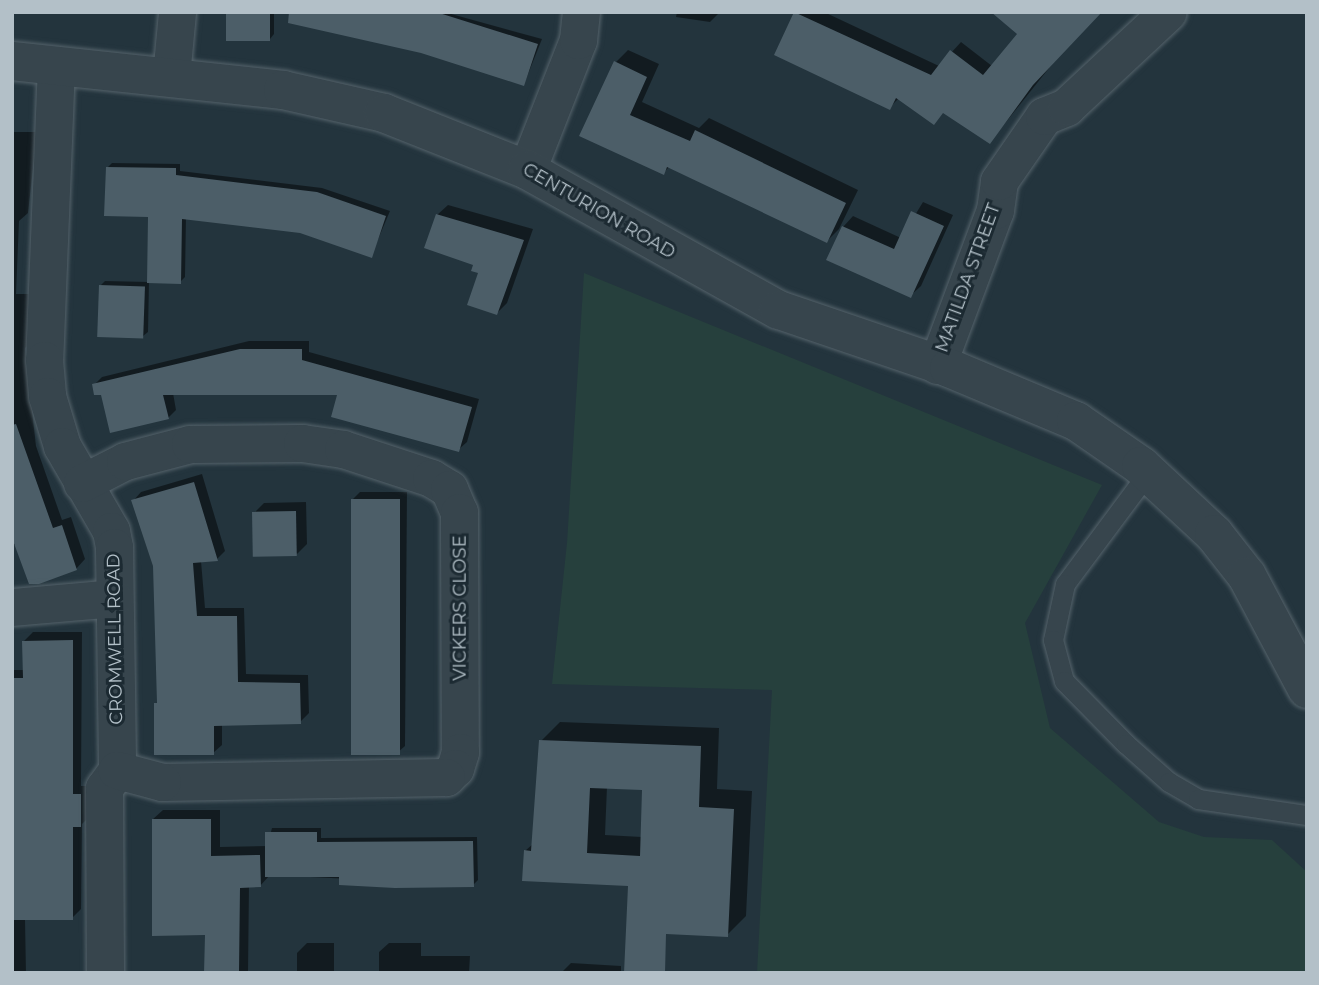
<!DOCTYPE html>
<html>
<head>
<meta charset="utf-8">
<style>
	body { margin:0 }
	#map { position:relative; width:1319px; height:985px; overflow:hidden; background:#23343d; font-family:Montserrat,sans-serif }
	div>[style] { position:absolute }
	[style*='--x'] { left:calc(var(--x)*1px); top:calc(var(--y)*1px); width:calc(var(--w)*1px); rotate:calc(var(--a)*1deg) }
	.green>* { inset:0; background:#26403d }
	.shadow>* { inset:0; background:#0007 }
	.building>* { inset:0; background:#4c5e68; transform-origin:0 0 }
	.roads { filter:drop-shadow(0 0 2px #55636b) drop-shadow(0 0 2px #55636b) }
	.service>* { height:19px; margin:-9.5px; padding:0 9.5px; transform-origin:9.5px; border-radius:9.5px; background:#37454d }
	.minor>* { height:37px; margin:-18.5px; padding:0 18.5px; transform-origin:18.5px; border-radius:18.5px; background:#37454d }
	.tertiary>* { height:38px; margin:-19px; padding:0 19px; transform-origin:19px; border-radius:19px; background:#37454d }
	span { translate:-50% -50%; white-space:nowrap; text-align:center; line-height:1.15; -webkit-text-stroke:6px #1c2a32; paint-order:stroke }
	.street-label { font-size:18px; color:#b3c0c8 }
	.frame { position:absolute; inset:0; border:14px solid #b3c0c8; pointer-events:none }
</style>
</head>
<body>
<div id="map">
	<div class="green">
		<div style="clip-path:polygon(584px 273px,1102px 485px,1025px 623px,1050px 728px,1159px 822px,1204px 837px,1272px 840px,1307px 872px,1307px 973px,757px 973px,772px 690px,552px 684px,567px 543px)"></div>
	</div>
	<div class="shadow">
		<div style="clip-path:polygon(228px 12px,274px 12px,274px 34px,270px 39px)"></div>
		<div style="clip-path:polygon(339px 12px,444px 12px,542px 39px,524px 84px)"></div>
		<div style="clip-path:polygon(677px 12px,720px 12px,710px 22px,676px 17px)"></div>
		<div style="clip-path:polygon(797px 12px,824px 12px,939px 66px,961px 42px,992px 66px,1077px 33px,990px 142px,944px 111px,934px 122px,899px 98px,890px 107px,777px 54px)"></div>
		<div style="clip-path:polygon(628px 50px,659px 64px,642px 102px,699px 128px,709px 118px,858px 190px,839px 229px,827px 241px,670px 166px,664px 172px,582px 135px,616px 62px)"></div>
		<div style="clip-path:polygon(12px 132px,37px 132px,28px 213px,19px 221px,16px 294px,30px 294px,30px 343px,25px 348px,36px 446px,62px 520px,71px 517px,85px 559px,76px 569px,12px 544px)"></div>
		<div style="clip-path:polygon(112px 163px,180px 164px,180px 171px,322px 188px,390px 211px,371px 256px,306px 233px,186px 217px,185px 277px,180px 282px,150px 215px,108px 167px)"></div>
		<div style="clip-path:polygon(923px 202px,953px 215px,921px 286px,910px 296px,843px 227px,853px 216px,901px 238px)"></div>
		<div style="clip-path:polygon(448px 205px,533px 229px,507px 303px,497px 313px,480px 272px,437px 215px)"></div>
		<div style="clip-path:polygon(105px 281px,149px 282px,148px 332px,143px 336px,100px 286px)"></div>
		<div style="clip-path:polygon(249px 341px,309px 341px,309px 352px,479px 399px,467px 442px,458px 450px,339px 393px,173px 393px,176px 410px,168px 418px,102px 393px,94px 385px,102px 377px)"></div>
		<div style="clip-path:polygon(202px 474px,225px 551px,217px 559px,201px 561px,205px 608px,244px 608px,246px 674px,308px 675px,309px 713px,300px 722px,222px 724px,222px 745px,213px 753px,156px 704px,159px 700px,155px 565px,133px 501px,141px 492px)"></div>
		<div style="clip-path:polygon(360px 492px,407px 492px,405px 746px,397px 753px,352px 500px)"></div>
		<div style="clip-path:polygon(306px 502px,307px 544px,297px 554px,254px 513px,264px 503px)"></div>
		<div style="clip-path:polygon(33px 632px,82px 632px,81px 786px,90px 786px,90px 816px,82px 824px,81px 909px,72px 918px,25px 919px,26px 973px,12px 973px,12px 670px,24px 670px,24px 641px)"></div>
		<div style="clip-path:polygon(evenodd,560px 722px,719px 728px,717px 789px,752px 791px,746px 916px,727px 935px,629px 884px,525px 851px,534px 843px,541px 741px,560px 722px,607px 787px,644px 788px,642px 837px,605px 835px,607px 787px)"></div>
		<div style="clip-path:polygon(163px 810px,220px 810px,220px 847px,267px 846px,272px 828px,321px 828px,321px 838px,477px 837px,478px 880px,473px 885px,270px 875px,260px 886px,249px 886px,248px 973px,206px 973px,206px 933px,153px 819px)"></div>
		<div style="clip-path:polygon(307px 943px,334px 943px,334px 973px,297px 973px,297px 953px)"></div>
		<div style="clip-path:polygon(389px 943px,421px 943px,421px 956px,470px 956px,469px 973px,379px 973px,379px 952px)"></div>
		<div style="clip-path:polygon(571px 963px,621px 966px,621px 973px,561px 973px)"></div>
	</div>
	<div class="building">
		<div style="left:226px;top:12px;width:44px;height:29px"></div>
		<div style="clip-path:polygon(289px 12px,436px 12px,538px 44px,524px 86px,421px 53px,288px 23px)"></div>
		<div style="clip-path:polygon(794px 12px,931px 75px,950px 50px,983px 75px,1017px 34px,991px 12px,1102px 12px,1033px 85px,990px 144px,943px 113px,934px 125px,896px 98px,890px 110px,774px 55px)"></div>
		<div style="clip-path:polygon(614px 61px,647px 77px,630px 115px,690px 141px,695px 130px,846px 203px,827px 243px,667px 167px,664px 175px,579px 136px)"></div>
		<div style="clip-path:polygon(106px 167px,176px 168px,176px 175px,317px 192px,386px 216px,372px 258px,300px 233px,182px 219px,181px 284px,147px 283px,148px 217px,104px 216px)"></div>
		<div style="clip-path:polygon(911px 211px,944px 226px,911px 298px,826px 260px,842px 226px,894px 249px)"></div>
		<div style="clip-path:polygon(436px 214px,524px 240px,497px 315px,467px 305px,478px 273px,471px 271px,473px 265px,424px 248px)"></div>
		<div style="left:99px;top:285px;width:46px;height:52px;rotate:2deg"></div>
		<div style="clip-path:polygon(240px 349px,302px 349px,302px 360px,472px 407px,459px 452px,331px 417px,337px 395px,163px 395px,169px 419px,110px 433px,101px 395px,94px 395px,92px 384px)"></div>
		<div style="clip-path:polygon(16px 424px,53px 528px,62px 525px,77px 570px,39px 584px,29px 584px,12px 538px,12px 425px)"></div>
		<div style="clip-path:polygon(194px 482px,218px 561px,193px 563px,197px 616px,237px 616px,238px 682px,300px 683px,301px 724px,214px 726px,214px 755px,154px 755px,154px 703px,157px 703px,153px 566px,131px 500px)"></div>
		<div style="left:351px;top:499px;width:49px;height:256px"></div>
		<div style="left:296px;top:511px;width:45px;height:44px;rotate:89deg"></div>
		<div style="clip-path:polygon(73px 640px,73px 794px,81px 794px,81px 827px,73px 827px,73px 920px,12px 920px,12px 678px,23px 678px,22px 641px)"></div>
		<div style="clip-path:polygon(evenodd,539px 740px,701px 746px,699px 807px,734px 809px,728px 937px,666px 934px,665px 973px,624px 973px,628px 886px,522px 881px,524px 850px,531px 851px,539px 740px,590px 788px,642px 790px,640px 856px,587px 853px,590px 788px)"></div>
		<div style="clip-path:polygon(152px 819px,211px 819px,211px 856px,260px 855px,261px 887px,240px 888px,239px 973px,204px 973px,205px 935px,152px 936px)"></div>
		<div style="clip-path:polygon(265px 832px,317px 832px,317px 842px,473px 841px,474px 887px,395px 888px,339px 885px,339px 877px,265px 877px)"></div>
	</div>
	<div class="roads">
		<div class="service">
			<div style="--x:1147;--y:474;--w:137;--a:126.7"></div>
			<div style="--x:1065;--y:584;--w:57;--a:102.1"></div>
			<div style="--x:1053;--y:640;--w:42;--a:75"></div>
			<div style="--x:1064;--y:681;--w:88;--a:45.5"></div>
			<div style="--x:1126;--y:744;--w:57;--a:41.5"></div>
			<div style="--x:1169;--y:782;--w:34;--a:30"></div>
			<div style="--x:1198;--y:799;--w:110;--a:8.4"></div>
		</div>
		<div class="minor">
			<div style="--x:56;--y:65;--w:295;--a:92.3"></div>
			<div style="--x:44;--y:360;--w:36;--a:85"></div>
			<div style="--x:47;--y:396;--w:52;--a:73.3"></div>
			<div style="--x:62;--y:446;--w:98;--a:60"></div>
			<div style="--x:111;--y:531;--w:16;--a:79"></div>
			<div style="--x:114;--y:547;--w:223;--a:89.2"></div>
			<div style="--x:117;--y:770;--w:22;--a:126"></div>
			<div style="--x:104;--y:788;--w:185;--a:89.7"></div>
			<div style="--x:171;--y:76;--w:64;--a:-84.6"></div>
			<div style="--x:527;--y:170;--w:140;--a:-68.6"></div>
			<div style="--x:578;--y:40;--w:28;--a:-84"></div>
			<div style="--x:937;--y:365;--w:165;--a:-69.5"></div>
			<div style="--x:995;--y:210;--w:29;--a:-82"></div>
			<div style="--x:999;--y:181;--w:79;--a:-55.3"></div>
			<div style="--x:1044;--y:116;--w:24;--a:-22"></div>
			<div style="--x:1066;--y:107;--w:139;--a:-43"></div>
			<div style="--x:82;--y:483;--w:48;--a:-27.1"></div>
			<div style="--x:125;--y:461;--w:67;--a:-14.7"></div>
			<div style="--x:190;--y:444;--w:112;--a:-0.5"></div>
			<div style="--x:302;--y:443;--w:41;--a:8.3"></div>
			<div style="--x:343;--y:449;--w:93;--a:18.2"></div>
			<div style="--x:431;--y:478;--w:21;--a:31"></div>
			<div style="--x:449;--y:489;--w:25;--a:67"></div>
			<div style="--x:459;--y:512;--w:240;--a:89.8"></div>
			<div style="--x:460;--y:752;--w:17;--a:107"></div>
			<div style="--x:455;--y:768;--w:13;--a:135"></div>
			<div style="--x:446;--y:777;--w:284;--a:179"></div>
			<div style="--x:162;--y:782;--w:47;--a:-165.1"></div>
			<div style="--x:12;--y:607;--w:102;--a:-5"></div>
		</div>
		<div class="tertiary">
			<div style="--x:12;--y:61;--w:273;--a:6.1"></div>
			<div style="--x:283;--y:90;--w:104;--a:12.8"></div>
			<div style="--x:384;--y:113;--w:154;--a:21.7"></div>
			<div style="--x:527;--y:170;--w:288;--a:29.1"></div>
			<div style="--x:779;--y:310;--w:180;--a:18.8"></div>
			<div style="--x:949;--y:368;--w:138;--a:22.7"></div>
			<div style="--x:1076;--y:421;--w:79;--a:34.7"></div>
			<div style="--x:1141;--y:466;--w:100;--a:43"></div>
			<div style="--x:1214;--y:534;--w:53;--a:51.8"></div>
			<div style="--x:1247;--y:576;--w:128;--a:62"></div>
		</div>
	</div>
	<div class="street-label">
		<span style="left:599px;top:211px;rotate:30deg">CENTURION ROAD</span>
		<span style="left:968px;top:278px;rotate:-70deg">MATILDA STREET</span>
		<span style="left:460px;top:608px;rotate:-90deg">VICKERS CLOSE</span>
		<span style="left:115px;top:639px;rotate:-91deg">CROMWELL ROAD</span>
	</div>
	<div class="frame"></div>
</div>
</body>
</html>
